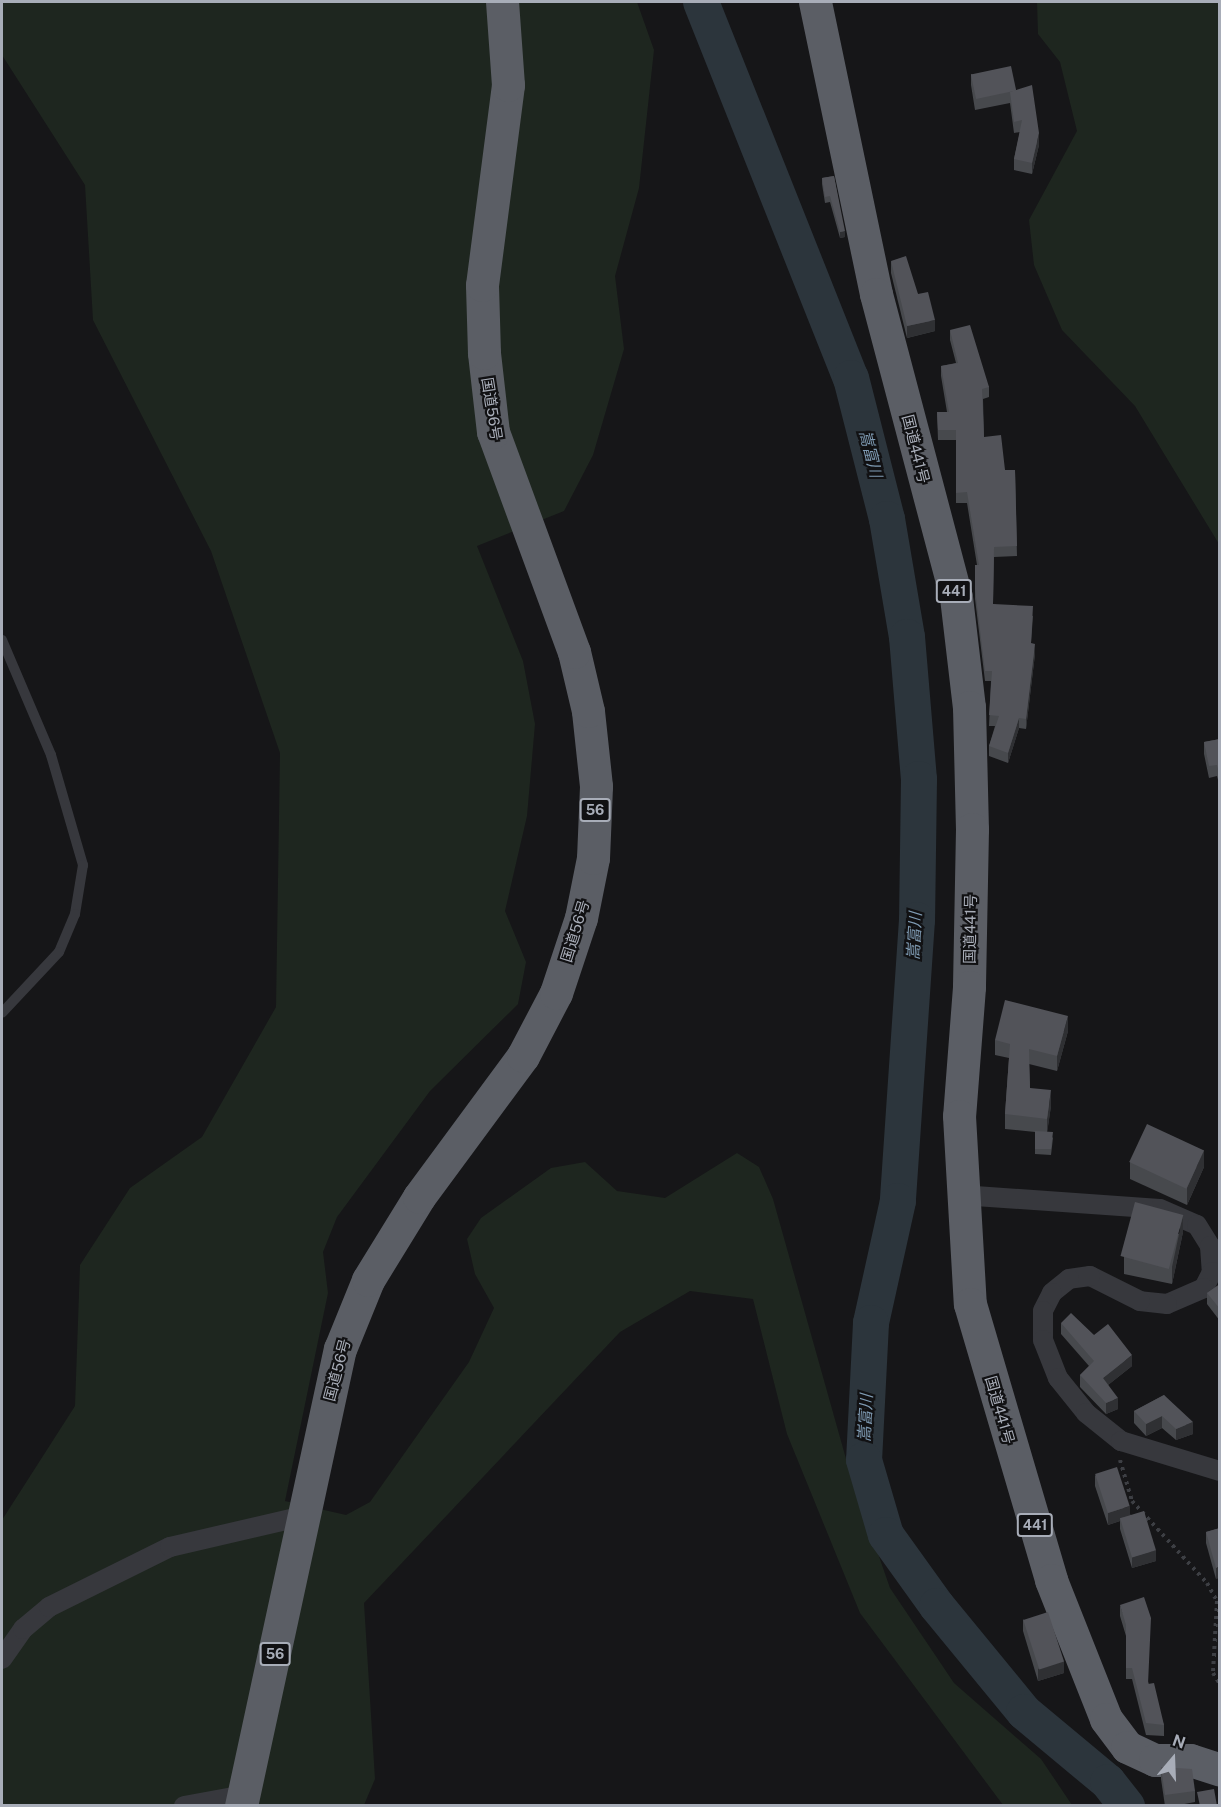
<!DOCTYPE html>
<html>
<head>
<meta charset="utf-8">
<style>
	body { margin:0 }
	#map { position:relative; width:1221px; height:1807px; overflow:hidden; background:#161618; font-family:"Public Sans","Noto Sans JP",sans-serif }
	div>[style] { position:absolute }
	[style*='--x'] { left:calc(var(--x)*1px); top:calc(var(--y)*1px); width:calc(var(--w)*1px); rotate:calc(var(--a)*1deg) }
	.green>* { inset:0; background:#1e261f }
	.river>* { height:36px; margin:-18px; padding:0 18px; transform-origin:18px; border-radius:18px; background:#2c353c }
	.path>* { height:4px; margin-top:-2px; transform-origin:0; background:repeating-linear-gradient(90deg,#3d3f44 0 3px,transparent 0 7.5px) }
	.service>* { height:10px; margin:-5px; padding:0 5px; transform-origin:5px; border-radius:5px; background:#37383d }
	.minor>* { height:20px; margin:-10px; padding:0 10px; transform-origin:10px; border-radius:10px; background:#37383d }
	.trunk>* { height:33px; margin:-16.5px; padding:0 16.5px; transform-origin:16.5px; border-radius:16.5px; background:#5b5e65 }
	.wall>* { inset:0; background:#47494d }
	.shaded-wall>* { inset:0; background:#2f3033 }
	.building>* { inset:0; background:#525359; transform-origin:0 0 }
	span { translate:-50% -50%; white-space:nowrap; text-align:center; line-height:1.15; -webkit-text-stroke:4.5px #111113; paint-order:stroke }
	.shield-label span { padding:2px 4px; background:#111113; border:2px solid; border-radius:4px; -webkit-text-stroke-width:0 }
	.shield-label { font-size:14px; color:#a8adb8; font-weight:700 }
	.street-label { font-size:15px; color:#a8adb8 }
	.water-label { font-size:16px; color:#7f9bb3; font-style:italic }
	.frame { position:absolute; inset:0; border:3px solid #a8adb8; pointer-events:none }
	.north { position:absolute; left:1143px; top:1729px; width:60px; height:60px; -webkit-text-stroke:4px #111113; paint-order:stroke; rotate:19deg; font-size:16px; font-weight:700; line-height:24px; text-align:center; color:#a8adb8 }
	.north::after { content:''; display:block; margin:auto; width:21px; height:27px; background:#a8adb8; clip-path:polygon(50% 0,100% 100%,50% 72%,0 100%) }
</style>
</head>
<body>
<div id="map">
	<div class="green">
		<div style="clip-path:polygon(2px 2px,637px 2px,654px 50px,639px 188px,615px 276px,624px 349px,593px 455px,564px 511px,477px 546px,523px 661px,535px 724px,527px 816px,505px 911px,526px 962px,518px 1004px,430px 1091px,337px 1217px,323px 1252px,328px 1293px,285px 1501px,346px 1515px,370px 1502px,469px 1362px,494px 1308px,475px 1274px,467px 1239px,481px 1218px,551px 1168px,585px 1162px,617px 1191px,665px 1198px,737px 1153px,759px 1167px,773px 1199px,850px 1473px,890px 1588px,954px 1683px,1041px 1759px,1072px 1805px,1003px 1805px,860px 1613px,787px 1434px,753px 1299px,690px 1291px,620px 1332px,364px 1603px,375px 1779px,364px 1805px,2px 1805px,2px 1520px,75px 1406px,80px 1265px,130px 1188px,202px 1137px,276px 1007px,280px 753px,211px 551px,93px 320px,85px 185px,2px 55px)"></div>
		<div style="clip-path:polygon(1037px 2px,1219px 2px,1219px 544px,1135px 406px,1062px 330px,1034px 265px,1029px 220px,1077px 131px,1060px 62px,1038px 34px)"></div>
	</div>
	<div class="river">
		<div style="--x:701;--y:2;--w:405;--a:68.3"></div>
		<div style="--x:851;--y:378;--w:146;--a:75.7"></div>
		<div style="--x:887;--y:519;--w:120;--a:80.4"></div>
		<div style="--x:907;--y:637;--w:143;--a:85.2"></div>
		<div style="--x:919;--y:779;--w:141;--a:90.8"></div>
		<div style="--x:917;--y:920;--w:282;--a:93.9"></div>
		<div style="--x:898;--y:1201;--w:125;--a:102.5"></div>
		<div style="--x:871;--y:1323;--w:137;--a:92.9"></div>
		<div style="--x:864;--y:1460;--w:78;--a:73.7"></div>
		<div style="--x:886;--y:1535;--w:87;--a:54.3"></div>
		<div style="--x:937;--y:1606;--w:137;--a:50.6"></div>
		<div style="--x:1024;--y:1712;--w:109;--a:39.8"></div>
		<div style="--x:1108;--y:1782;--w:31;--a:52"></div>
	</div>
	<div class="path">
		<div style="--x:1120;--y:1460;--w:43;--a:73.7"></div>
		<div style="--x:1132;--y:1501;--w:111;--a:47.6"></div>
		<div style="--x:1207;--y:1583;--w:21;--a:61"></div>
		<div style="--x:1217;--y:1601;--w:72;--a:93.2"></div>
		<div style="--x:1213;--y:1673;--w:13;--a:58"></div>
	</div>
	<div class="service">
		<div style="--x:2;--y:640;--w:125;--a:66.9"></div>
		<div style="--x:51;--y:755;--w:115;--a:73.8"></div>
		<div style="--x:83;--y:865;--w:50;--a:99.3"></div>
		<div style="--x:75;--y:914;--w:41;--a:112.8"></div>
		<div style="--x:59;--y:952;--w:83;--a:133.1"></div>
	</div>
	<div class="minor">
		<div style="--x:961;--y:1195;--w:199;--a:4"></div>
		<div style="--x:1160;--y:1209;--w:40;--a:23.4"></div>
		<div style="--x:1197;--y:1225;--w:25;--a:58"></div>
		<div style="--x:1210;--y:1246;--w:26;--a:86"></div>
		<div style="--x:1212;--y:1272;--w:18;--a:117"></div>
		<div style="--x:1204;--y:1288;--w:40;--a:156.6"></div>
		<div style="--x:1167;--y:1304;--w:27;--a:-174"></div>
		<div style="--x:1140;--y:1301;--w:56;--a:-153.4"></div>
		<div style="--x:1090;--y:1276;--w:21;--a:172"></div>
		<div style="--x:1069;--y:1279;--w:22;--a:141"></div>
		<div style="--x:1052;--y:1293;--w:20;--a:117"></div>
		<div style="--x:1043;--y:1311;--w:29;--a:90"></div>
		<div style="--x:1043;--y:1340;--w:41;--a:68.5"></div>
		<div style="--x:1058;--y:1378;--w:45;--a:51.3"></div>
		<div style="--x:1086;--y:1413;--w:45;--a:38.7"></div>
		<div style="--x:1121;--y:1441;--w:103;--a:16.9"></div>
		<div style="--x:2;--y:1659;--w:37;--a:-55"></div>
		<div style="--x:23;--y:1629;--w:34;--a:-40"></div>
		<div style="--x:49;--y:1607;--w:135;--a:-26.4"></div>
		<div style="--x:170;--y:1547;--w:137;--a:-13.1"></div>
		<div style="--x:184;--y:1806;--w:61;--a:-10.4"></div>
	</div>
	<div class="trunk">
		<div style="--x:815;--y:2;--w:298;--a:78.2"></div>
		<div style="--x:876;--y:294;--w:313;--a:75.2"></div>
		<div style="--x:956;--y:597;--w:111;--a:83.3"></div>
		<div style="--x:969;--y:707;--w:122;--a:88.6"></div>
		<div style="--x:972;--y:829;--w:158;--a:91.1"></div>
		<div style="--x:969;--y:987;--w:129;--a:94.4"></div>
		<div style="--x:959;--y:1116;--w:188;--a:86.7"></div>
		<div style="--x:970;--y:1304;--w:288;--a:73.6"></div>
		<div style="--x:1051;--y:1580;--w:149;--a:68.4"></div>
		<div style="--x:1106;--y:1719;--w:35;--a:53"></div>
		<div style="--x:1127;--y:1747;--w:31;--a:25"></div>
		<div style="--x:1155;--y:1760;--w:35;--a:0"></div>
		<div style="--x:1190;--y:1760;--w:32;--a:18"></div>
		<div style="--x:241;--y:1806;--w:468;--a:-77.8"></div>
		<div style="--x:340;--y:1349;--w:74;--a:-67.9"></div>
		<div style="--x:368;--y:1280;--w:97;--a:-58.4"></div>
		<div style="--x:419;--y:1197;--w:175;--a:-53.6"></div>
		<div style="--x:523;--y:1056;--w:71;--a:-62.4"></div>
		<div style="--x:556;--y:993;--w:79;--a:-71.6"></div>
		<div style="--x:581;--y:918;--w:61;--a:-78.7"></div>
		<div style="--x:593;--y:858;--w:72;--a:-87.6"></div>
		<div style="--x:596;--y:786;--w:75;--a:-96.1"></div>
		<div style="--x:588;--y:711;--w:61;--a:-103.3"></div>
		<div style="--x:574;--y:652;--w:234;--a:-110.2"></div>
		<div style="--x:493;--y:432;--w:80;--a:-96.5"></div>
		<div style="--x:484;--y:353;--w:68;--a:-91.7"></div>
		<div style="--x:482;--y:285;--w:202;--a:-82.6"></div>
		<div style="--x:508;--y:85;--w:83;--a:-94.1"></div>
	</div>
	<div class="wall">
		<div style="clip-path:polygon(971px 74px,1016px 90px,1039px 145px,1032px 174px,1014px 170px,1014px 159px,1020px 132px,1014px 133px,1010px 103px,975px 110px,971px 85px)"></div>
		<div style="clip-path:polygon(834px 176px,845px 237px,840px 238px,830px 202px,825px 203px,822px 184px,822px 178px)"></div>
		<div style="clip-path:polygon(891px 261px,918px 294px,935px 331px,907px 338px,891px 273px)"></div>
		<div style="clip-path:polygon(950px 330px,989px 387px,989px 397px,983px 399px,984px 437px,1005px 470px,1015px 470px,1017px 556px,994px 557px,993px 604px,1033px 616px,1031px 643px,1035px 654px,1026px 729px,1019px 728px,1008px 763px,989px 756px,989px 746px,995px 726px,989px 726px,991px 681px,985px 681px,975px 599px,975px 565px,977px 565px,967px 503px,956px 503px,956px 440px,938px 440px,937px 412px,947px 412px,941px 376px,941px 366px,956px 363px,950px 340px)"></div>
		<div style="clip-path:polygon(1220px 739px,1220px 788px,1217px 776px,1209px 778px,1204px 754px,1204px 742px)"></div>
		<div style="clip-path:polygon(1068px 1031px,1057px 1071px,1029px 1064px,1030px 1088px,1051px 1106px,1047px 1132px,1053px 1138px,1051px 1155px,1035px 1154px,1035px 1132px,1005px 1129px,1005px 1114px,1009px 1058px,995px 1055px,995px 1040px)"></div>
		<div style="clip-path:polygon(1130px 1162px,1204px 1167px,1187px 1205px,1130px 1179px)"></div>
		<div style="clip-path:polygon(1183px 1232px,1172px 1284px,1124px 1274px,1124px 1257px)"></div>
		<div style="clip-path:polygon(1220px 1284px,1220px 1321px,1207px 1304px,1207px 1293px)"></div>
		<div style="clip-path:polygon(1061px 1323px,1094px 1335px,1132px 1366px,1108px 1385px,1118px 1409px,1106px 1414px,1080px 1387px,1080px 1375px,1089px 1366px,1061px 1334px)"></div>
		<div style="clip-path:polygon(1164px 1395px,1193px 1434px,1176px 1440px,1162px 1428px,1146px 1436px,1134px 1423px,1134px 1411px)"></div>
		<div style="clip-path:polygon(1095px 1475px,1130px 1514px,1156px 1561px,1132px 1568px,1120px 1529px,1120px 1521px,1108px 1525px,1095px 1486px)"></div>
		<div style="clip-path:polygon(1220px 1528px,1216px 1579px,1206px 1543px,1206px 1532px)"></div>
		<div style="clip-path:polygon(1120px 1605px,1164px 1725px,1164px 1736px,1146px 1735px,1132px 1679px,1126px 1679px,1126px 1636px,1120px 1616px)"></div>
		<div style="clip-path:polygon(1023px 1619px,1064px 1673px,1038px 1681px,1023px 1631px)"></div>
		<div style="clip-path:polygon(1161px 1767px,1195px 1791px,1195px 1802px,1174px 1806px,1165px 1806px,1161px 1779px)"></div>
	</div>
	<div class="shaded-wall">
		<div style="clip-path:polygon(1039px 133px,1039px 145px,1032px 174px,1032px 163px)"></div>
		<div style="clip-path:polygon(845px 231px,845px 237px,840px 238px,840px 232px)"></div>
		<div style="clip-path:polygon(935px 320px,935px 331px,907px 338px,907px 326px)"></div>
		<div style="clip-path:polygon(1035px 644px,1035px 654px,1026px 729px,1026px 719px)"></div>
		<div style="clip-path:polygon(1019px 718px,1019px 728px,1008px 763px,1008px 753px)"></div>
		<div style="clip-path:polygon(1068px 1016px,1068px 1031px,1057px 1071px,1057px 1056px)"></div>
		<div style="clip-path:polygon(1051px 1090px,1051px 1106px,1047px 1134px,1047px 1119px)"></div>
		<div style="clip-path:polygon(1204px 1150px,1204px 1167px,1187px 1205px,1187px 1188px)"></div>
		<div style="clip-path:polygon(1183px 1215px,1183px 1232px,1172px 1284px,1172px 1267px)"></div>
		<div style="clip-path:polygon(1132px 1355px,1132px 1366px,1103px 1389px,1103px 1378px)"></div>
		<div style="clip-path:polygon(1118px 1398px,1118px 1409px,1106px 1414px,1106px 1403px)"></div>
		<div style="clip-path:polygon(1162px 1416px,1162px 1428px,1146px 1436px,1146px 1424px)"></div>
		<div style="clip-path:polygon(1193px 1422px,1193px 1434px,1176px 1440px,1176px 1429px)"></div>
		<div style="clip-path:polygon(1130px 1506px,1130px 1517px,1120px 1518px,1120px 1521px,1108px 1525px,1108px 1513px)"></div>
		<div style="clip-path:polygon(1156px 1550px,1156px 1561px,1132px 1568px,1132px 1557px)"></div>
		<div style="clip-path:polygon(1220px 1566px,1220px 1578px,1216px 1579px,1216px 1568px)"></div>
		<div style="clip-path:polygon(1064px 1661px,1064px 1673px,1038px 1681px,1038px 1669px)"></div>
	</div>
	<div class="building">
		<div style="left:1011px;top:66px;width:25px;height:41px;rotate:78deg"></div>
		<div style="clip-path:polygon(1032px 85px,1039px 133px,1032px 163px,1014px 159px,1022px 120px,1014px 122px,1010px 92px)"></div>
		<div style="clip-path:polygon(834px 176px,845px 231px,840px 232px,830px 196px,825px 197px,822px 178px)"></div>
		<div style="clip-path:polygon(906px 256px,918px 294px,928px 292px,935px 320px,907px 326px,891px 261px)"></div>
		<div style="clip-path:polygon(970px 325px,989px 387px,982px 389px,984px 437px,1001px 435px,1005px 470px,1015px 470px,1017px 546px,994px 547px,993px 604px,1033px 606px,1031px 643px,1035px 644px,1026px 719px,1019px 718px,1008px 753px,989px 746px,999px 716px,989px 715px,992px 671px,985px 671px,975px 589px,975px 565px,979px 565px,967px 492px,956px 493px,956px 430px,938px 430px,937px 412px,949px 412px,941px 366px,958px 363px,950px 330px)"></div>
		<div style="clip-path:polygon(1220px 739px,1220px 777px,1217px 765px,1209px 766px,1204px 742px)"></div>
		<div style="clip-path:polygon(1005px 1000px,1068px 1016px,1057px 1056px,1029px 1049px,1030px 1088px,1051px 1090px,1047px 1119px,1005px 1114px,1010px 1044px,995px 1040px)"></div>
		<div style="left:1147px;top:1124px;width:63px;height:42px;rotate:25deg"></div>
		<div style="clip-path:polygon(1035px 1131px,1053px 1132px,1051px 1149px,1035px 1149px)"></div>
		<div style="left:1135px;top:1202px;width:50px;height:56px;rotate:15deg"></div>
		<div style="clip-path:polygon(1220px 1284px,1220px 1309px,1207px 1293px)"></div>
		<div style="clip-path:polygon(1071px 1313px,1094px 1335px,1108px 1324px,1132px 1355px,1103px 1378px,1118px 1398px,1106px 1403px,1080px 1375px,1094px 1361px,1061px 1323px)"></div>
		<div style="clip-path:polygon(1164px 1395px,1193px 1422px,1176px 1429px,1162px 1416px,1146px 1424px,1134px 1411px)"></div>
		<div style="left:1117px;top:1467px;width:41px;height:23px;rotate:72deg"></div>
		<div style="left:1144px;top:1511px;width:41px;height:25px;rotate:73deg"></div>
		<div style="clip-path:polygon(1220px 1528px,1220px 1566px,1216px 1568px,1206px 1532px)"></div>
		<div style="clip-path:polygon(1144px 1597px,1151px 1618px,1148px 1684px,1154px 1683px,1164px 1725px,1146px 1723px,1132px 1668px,1126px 1668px,1126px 1625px,1120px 1605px)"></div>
		<div style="left:1048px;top:1612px;width:52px;height:26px;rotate:72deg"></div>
		<div style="clip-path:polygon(1161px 1767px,1192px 1769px,1195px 1791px,1165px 1795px)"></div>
		<div style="clip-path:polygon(1214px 1789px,1217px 1806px,1200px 1806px,1197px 1792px)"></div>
	</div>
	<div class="shield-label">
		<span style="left:954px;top:591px">441</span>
		<span style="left:595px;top:810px">56</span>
		<span style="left:1035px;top:1525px">441</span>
		<span style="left:275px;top:1654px">56</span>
	</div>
	<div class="street-label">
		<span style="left:492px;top:409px;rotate:81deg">国道56号</span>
		<span style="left:916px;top:449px;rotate:76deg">国道441号</span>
		<span style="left:970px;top:929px;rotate:-89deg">国道441号</span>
		<span style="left:575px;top:931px;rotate:-73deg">国道56号</span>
		<span style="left:337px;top:1370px;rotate:-75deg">国道56号</span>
		<span style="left:1000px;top:1410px;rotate:74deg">国道441号</span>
	</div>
	<div class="water-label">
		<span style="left:870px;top:454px;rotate:76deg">嵩富川</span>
		<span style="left:915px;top:936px;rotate:-87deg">嵩富川</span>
		<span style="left:866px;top:1418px;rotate:-87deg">嵩富川</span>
	</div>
	<div class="frame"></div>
	<div class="north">N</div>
</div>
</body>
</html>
